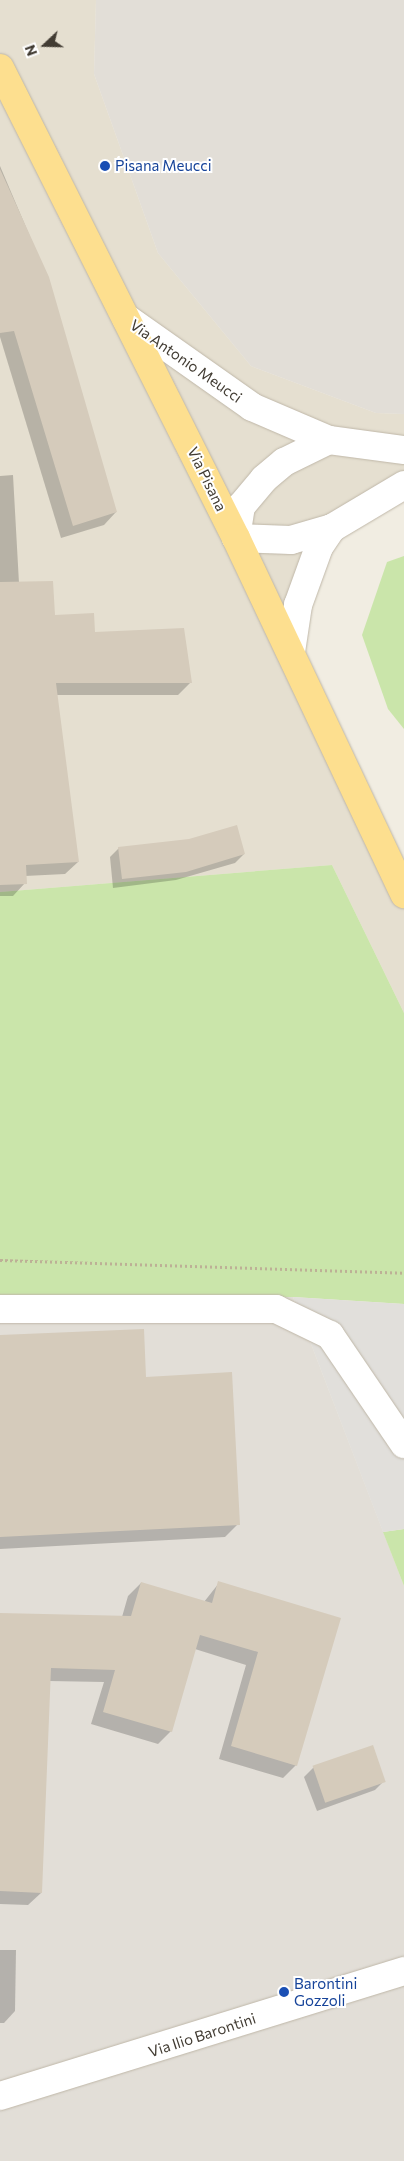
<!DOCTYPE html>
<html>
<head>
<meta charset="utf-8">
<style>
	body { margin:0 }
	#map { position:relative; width:404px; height:2161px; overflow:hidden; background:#f1ede2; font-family:Commissioner,sans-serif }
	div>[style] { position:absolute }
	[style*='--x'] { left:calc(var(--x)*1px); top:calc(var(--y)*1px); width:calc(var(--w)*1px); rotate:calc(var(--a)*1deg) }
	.residential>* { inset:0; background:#e5dfd0 }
	.industrial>* { inset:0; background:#e2ded7 }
	.green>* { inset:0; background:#cae5aa }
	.parking>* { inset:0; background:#e1dfdb }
	.shadow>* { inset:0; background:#0003 }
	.building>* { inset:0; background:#d5cbbb; transform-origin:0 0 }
	.path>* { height:3px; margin-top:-1.5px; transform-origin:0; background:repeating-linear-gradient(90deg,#bdb096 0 2.5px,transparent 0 5px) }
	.roads { filter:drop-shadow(0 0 1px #bfb7a8) drop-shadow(0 0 1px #bfb7a8) }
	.minor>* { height:28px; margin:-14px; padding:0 14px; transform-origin:14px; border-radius:14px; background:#fff }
	.major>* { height:28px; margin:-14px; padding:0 14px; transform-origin:14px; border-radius:14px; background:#fddf8f }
	.dots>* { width:14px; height:14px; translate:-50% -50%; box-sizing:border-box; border:2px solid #fff; border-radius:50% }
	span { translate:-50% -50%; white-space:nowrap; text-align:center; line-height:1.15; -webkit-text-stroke:4px #fff; paint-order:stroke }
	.transit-label { font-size:15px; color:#164399 }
	.left { translate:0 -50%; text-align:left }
	.street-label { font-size:15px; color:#423c33 }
	.north { position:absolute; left:20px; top:20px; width:50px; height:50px; -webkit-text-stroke:4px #fff; paint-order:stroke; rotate:249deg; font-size:14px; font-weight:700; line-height:20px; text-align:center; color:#423c33 }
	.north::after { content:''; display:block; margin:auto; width:18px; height:22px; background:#423c33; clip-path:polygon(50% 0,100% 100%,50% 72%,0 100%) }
</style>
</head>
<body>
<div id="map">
	<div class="residential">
		<div style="clip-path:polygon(0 0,96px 0,94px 74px,158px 253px,251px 366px,376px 413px,404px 414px,404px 485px,332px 528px,291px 652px,404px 881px,404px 1013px,332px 865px,0 892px)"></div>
	</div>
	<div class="industrial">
		<div style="clip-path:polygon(96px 0,404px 0,404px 414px,376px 413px,251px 366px,158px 253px,94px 74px)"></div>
		<div style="clip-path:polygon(293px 1297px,404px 1586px,404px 2161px,0 2161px,0 1300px)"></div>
	</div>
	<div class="green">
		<div style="clip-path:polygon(404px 556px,404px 729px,388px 709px,362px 635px,387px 562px)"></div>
		<div style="clip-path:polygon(332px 865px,404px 1013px,404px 1304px,293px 1297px,0 1300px,0 892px)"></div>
		<div style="clip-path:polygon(404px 1529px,404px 1586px,383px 1532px)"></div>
	</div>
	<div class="parking">
		<div style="clip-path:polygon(293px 1297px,404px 1304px,404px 1529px,383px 1532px)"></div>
	</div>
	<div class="shadow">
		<div style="clip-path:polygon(0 166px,48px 279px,116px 512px,104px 525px,61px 538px,0 337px)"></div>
		<div style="clip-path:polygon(13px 475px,19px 583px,53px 616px,191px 682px,178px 695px,56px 695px,78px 862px,65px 874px,25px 876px,25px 883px,13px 896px,0 896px,0 476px)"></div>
		<div style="clip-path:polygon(119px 848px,244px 854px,235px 863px,176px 880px,113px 888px,110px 857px)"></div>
		<div style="clip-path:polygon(0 1336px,145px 1379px,238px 1524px,225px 1537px,0 1549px)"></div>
		<div style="clip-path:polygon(141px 1583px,204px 1602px,219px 1583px,339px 1619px,296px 1765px,283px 1778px,219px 1759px,246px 1665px,195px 1649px,171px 1731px,158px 1744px,91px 1724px,104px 1682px,49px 1681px,41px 1893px,28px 1905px,0 1904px,0 1615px,122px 1617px,128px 1596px)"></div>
		<div style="clip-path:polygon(372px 1747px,384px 1781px,375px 1790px,317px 1811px,304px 1777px,313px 1768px)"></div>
		<div style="clip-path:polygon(0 1950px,16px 1950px,15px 2011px,4px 2023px,0 2023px)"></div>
	</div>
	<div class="building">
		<div style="clip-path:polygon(0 169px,49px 277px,117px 512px,73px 526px,14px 331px,0 333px)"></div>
		<div style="clip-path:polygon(53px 581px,55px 615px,94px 613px,95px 632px,184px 628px,192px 683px,56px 683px,79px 862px,26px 865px,27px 884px,0 885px,0 582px)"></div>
		<div style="clip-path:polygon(237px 825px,245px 854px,186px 872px,122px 879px,118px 847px,189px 839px)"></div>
		<div style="clip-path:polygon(144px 1329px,146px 1377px,232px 1372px,240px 1525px,0 1537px,0 1335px)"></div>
		<div style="clip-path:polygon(218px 1581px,341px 1618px,297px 1766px,231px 1746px,258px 1652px,200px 1635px,172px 1732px,103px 1712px,115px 1670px,51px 1668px,42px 1893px,0 1891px,0 1613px,131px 1616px,141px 1582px,212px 1603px)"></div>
		<div style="left:373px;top:1745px;width:39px;height:64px;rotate:71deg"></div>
	</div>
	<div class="path">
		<div style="--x:0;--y:1260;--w:404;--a:1.8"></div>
	</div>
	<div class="roads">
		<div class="minor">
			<div style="--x:126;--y:318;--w:154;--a:35.2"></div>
			<div style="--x:252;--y:407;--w:84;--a:23.2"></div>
			<div style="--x:329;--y:440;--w:76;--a:7.6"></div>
			<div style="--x:329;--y:440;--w:50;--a:153.9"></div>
			<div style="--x:284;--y:462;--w:26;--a:140"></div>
			<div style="--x:264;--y:479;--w:35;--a:130"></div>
			<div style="--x:241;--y:506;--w:32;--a:99"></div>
			<div style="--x:236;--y:538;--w:55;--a:2.1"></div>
			<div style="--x:291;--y:540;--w:43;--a:-16.3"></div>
			<div style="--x:291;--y:652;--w:48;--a:-81.5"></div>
			<div style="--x:298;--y:605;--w:62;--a:-70.1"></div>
			<div style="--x:319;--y:547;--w:23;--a:-56"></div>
			<div style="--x:332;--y:528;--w:84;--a:-30.8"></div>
			<div style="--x:0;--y:1309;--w:276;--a:0"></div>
			<div style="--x:276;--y:1309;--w:60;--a:25.7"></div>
			<div style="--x:330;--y:1335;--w:132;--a:55.8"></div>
			<div style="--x:0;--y:2096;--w:423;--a:-17.2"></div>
		</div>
		<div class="major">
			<div style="--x:0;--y:68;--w:526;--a:63.34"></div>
			<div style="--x:236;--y:538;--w:394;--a:64.7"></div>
		</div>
	</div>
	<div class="dots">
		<div style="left:105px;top:166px;background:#1a4fb4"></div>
		<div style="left:284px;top:1992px;background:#1a4fb4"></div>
	</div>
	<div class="transit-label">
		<span class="left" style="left:115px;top:166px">Pisana Meucci</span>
		<span class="left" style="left:294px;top:1992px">Barontini<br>Gozzoli</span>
	</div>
	<div class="street-label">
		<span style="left:186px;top:361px;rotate:35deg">Via Antonio Meucci</span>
		<span style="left:207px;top:479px;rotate:64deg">Via Pisana</span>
		<span style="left:202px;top:2035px;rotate:-18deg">Via Ilio Barontini</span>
	</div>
	<div class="north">N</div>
</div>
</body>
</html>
